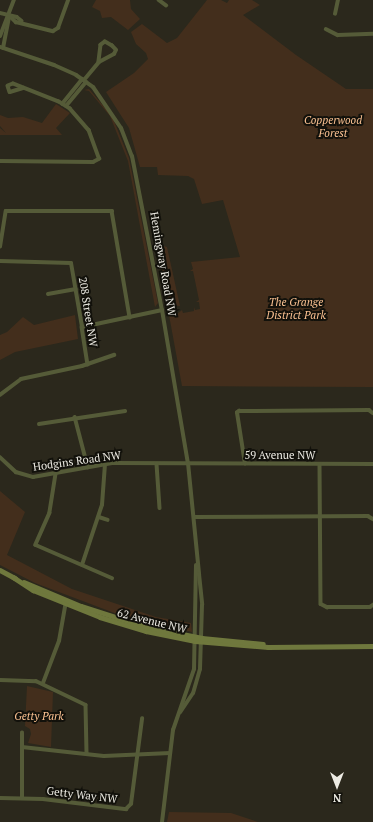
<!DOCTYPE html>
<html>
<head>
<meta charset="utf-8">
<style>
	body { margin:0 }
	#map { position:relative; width:373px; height:822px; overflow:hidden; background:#2b281c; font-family:"PT Serif",serif }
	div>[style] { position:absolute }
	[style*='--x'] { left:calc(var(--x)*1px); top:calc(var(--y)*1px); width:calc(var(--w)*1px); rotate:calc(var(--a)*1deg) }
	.green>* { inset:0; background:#432e1c }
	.minor>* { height:3.5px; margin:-1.75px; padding:0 1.75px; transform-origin:1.75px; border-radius:1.75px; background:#555b38 }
	.tertiary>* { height:4px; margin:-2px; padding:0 2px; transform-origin:2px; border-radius:2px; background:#555b38 }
	.secondary>* { height:4.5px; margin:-2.25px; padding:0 2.25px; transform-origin:2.25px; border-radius:2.25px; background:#6f783d }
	span { translate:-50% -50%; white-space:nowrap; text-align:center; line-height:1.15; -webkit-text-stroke:4px #12110b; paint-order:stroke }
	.park-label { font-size:11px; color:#fcc292; font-style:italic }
	.street-label { font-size:11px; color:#edebe3 }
	.north { position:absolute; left:317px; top:766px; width:40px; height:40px; -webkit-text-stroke:3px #12110b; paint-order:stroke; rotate:180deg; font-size:11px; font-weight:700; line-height:16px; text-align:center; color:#edebe3 }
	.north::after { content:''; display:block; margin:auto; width:14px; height:18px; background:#edebe3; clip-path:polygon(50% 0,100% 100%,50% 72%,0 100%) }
</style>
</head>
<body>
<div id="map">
	<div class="green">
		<div style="clip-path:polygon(96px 0,130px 0,131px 9px,140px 19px,128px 30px,111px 17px,102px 18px,100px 11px,92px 7px)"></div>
		<div style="clip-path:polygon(207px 0,221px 0,227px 3px,229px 0,252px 0,260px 5px,243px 15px,296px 55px,346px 89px,373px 89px,373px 387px,182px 386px,169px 315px,177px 314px,182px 310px,183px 313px,194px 311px,194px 307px,195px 310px,200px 309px,199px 302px,196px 302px,199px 300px,193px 271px,190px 271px,193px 269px,191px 262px,240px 257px,223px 200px,202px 204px,194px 179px,188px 176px,158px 175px,157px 167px,140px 167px,129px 128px,106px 92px,134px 73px,148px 59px,146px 53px,136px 44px,131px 32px,142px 24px,167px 43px,177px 38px)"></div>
		<div style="clip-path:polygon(89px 89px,112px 116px,129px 158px,158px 303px,155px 307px,128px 161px,110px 116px,89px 91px,84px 90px)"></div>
		<div style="clip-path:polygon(56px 104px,70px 113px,56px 128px,62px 135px,0 135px,0 128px,6px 133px,0 126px,0 115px,8px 118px,23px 117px,42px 123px)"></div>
		<div style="clip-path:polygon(157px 244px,167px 247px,180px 306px,169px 305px)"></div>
		<div style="clip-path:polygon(75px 315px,78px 339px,15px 352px,0 360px,0 335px,7px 332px,23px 317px,34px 325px)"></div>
		<div style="clip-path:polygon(0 491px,25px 512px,7px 555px,72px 589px,156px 617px,191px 623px,192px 632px,117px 614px,35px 583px,0 565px)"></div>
		<div style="clip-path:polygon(27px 686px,53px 692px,51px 747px,28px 743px,31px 734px,30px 729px,25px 726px)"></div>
		<div style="clip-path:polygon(169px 812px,231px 813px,258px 822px,167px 822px)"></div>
	</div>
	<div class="minor">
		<div style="--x:159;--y:0;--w:9;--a:36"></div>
		<div style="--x:0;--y:13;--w:17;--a:13"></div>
		<div style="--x:17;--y:17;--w:6;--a:39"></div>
		<div style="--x:335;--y:14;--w:14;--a:-78"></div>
		<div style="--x:9;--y:15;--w:10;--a:45"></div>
		<div style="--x:16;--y:22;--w:38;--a:14"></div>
		<div style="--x:53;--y:31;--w:6;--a:-31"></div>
		<div style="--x:58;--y:28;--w:30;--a:-70"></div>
		<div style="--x:326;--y:29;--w:13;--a:27"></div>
		<div style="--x:338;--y:35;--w:35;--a:-2"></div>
		<div style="--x:84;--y:80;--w:23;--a:-50"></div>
		<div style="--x:99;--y:62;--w:17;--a:-28"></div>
		<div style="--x:114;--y:54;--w:4;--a:-63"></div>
		<div style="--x:116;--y:50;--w:6;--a:-135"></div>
		<div style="--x:112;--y:46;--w:8;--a:-150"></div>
		<div style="--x:105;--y:42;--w:5;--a:143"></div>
		<div style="--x:101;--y:45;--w:17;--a:97"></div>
		<div style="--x:62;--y:104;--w:32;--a:-51"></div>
		<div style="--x:66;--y:106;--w:31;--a:-50"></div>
		<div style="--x:0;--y:161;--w:93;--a:0.6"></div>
		<div style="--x:93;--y:162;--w:7;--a:-27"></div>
		<div style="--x:99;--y:159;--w:30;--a:-110"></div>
		<div style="--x:89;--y:131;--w:29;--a:-131"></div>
		<div style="--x:70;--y:109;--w:13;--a:-148"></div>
		<div style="--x:59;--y:102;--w:49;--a:-158.6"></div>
		<div style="--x:13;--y:84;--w:5;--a:158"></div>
		<div style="--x:8;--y:86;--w:6;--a:72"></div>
		<div style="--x:10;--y:92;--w:14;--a:-17"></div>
		<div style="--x:0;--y:247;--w:36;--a:-81"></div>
		<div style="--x:6;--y:211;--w:106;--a:0"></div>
		<div style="--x:112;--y:211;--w:108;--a:80.4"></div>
		<div style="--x:48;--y:294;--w:28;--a:-10"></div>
		<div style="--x:82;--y:327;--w:38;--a:81"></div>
		<div style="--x:0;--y:395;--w:26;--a:-37"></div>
		<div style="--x:21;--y:379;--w:62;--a:-12"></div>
		<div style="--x:82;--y:366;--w:34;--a:-19"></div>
		<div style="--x:75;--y:417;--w:52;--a:75.4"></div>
		<div style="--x:39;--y:424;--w:87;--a:-8.6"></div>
		<div style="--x:0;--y:457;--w:22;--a:43"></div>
		<div style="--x:16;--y:472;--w:18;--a:16"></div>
		<div style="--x:33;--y:477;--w:80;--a:-10"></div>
		<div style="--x:112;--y:463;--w:261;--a:0.2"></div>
		<div style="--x:157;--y:464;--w:44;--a:86.1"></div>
		<div style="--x:245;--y:464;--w:52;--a:-98.9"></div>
		<div style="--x:237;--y:413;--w:3;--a:-45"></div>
		<div style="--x:239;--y:411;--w:130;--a:-0.4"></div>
		<div style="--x:369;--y:410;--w:5;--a:37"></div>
		<div style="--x:320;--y:464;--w:140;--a:89.6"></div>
		<div style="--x:321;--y:604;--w:7;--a:27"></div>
		<div style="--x:327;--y:607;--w:43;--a:0"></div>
		<div style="--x:370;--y:607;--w:4;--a:-34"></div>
		<div style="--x:56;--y:474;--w:39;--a:99"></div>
		<div style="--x:50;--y:513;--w:35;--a:114"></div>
		<div style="--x:36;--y:545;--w:83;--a:23.5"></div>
		<div style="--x:99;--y:517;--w:9;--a:18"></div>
		<div style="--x:194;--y:517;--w:174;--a:-0.3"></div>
		<div style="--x:368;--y:516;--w:6;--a:31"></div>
		<div style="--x:82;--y:565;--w:63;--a:-71.6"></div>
		<div style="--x:102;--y:505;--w:41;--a:-85.8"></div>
		<div style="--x:0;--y:680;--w:36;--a:2"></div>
		<div style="--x:36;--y:681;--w:55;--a:25.6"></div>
		<div style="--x:86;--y:705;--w:49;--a:88.8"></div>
		<div style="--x:43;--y:683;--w:45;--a:-69.1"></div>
		<div style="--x:59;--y:641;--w:40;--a:-80"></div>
		<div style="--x:22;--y:747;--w:82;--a:6.3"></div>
		<div style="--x:104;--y:756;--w:66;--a:-2.6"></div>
		<div style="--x:0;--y:798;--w:43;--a:1.3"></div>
		<div style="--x:43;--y:799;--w:84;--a:6.9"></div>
		<div style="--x:126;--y:809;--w:7;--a:-45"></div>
		<div style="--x:131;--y:804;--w:86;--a:-82.6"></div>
		<div style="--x:22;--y:798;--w:65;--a:-90"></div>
	</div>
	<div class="tertiary">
		<div style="--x:0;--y:36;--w:39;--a:-69"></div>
		<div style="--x:0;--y:47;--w:57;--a:18.4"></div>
		<div style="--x:54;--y:65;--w:24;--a:24"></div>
		<div style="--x:76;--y:75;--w:21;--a:35"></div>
		<div style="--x:93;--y:87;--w:50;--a:55.7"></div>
		<div style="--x:121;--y:128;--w:30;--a:69"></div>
		<div style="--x:132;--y:156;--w:157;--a:79"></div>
		<div style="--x:162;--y:310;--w:155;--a:80.4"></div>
		<div style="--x:188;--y:463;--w:112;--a:84.3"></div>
		<div style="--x:199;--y:574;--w:31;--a:84"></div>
		<div style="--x:202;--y:605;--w:64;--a:91.8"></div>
		<div style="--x:200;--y:669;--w:25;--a:106"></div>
		<div style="--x:193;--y:693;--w:23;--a:124"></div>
		<div style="--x:3;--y:48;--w:32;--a:-79"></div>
		<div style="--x:0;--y:261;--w:71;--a:1.6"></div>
		<div style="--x:71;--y:263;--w:65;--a:80.2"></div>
		<div style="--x:82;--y:327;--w:82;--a:-12"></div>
		<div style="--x:162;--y:822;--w:93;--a:-83.2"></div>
		<div style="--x:173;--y:730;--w:65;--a:-71"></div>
		<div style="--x:194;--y:669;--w:104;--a:-88.9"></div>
	</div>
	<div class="secondary">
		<div style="--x:0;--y:570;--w:17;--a:28"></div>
		<div style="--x:13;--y:577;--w:24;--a:33"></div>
		<div style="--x:33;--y:590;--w:72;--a:21.9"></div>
		<div style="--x:100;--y:617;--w:48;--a:16.9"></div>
		<div style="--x:146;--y:631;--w:50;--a:11.5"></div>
		<div style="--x:195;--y:641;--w:73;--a:4.7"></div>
		<div style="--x:268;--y:647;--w:105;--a:-0.5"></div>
		<div style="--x:24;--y:582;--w:62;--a:22.8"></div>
		<div style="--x:81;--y:606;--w:69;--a:17.7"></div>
		<div style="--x:147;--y:627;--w:56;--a:11.3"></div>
		<div style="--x:202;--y:638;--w:61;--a:5.6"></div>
	</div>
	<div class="park-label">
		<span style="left:333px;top:127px">Copperwood<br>Forest</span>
		<span style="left:296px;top:309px">The Grange<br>District Park</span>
		<span style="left:39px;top:716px">Getty Park</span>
	</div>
	<div class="street-label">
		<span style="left:163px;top:264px;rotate:80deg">Hemingway Road NW</span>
		<span style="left:88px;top:312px;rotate:81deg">208 Street NW</span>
		<span style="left:280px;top:455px">59 Avenue NW</span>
		<span style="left:77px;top:461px;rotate:-8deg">Hodgins Road NW</span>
		<span style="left:152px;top:621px;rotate:14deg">62 Avenue NW</span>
		<span style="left:82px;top:795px;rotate:7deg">Getty Way NW</span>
	</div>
	<div class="north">N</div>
</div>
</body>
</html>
